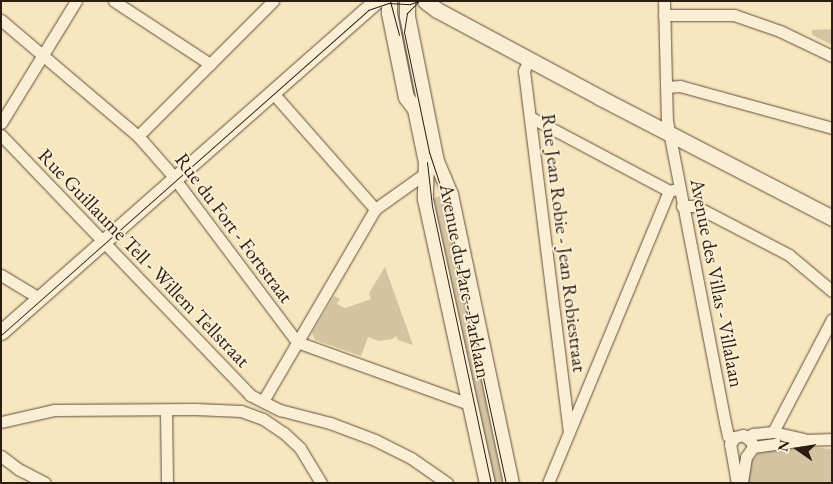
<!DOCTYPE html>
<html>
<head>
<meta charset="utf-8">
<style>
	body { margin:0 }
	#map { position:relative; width:833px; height:484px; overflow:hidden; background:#f8e6be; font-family:"EB Garamond",serif }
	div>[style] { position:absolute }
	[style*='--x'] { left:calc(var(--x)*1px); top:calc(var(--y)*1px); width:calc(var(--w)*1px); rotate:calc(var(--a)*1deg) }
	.green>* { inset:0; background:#d5c4a1 }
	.roads { filter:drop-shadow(0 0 1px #5f4f3d) drop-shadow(0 0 1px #5f4f3d) }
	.street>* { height:11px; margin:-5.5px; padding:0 5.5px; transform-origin:5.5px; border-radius:5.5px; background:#faefd5 }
	.secondary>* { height:15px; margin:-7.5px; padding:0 7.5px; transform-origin:7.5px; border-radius:7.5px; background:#faefd5 }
	.tram>* { height:1px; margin:-0.5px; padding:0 0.5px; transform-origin:0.5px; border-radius:0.5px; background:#2c1d12 }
	span { translate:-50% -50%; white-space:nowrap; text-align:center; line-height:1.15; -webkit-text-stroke:4px #faefd5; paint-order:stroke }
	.street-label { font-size:20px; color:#2c1d12 }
	.frame { position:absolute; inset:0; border:2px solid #2c1d12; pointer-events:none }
	.north { position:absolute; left:773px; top:424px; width:50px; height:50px; -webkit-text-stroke:4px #faefd5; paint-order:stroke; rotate:283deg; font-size:14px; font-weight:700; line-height:20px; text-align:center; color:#2c1d12 }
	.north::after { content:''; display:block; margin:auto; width:18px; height:22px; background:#2c1d12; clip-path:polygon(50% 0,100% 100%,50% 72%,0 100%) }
</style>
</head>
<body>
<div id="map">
	<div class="green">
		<div style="clip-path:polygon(832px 29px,832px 45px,812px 35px,812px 30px)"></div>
		<div style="clip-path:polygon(441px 196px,443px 201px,503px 483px,494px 483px,435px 210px,433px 198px)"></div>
		<div style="clip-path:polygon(385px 267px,413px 345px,398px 340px,396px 336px,392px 339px,379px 341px,368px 337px,361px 356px,315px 340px,312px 333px,334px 296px,340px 299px,337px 304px,345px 308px,371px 299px,369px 293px)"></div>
		<div style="clip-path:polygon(797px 446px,832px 449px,832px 483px,747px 483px,750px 463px,760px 451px)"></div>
	</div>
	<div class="roads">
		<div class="street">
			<div style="--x:114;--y:1;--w:115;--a:33.3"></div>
			<div style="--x:664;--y:1;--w:120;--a:88.6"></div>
			<div style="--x:667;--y:121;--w:307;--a:79.1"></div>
			<div style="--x:725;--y:422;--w:14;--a:78"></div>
			<div style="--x:728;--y:436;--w:6;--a:45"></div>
			<div style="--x:664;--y:15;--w:70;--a:0"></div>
			<div style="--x:734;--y:15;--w:49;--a:19.2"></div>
			<div style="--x:780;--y:31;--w:58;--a:25.7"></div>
			<div style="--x:1;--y:20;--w:180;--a:40.3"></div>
			<div style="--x:138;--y:136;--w:45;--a:48.6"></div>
			<div style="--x:168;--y:170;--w:215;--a:53.1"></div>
			<div style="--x:297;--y:342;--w:183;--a:19.8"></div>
			<div style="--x:529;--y:59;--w:13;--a:113"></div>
			<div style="--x:524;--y:71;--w:364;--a:82.9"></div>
			<div style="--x:667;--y:87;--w:13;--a:-4"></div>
			<div style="--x:680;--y:86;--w:158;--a:15.4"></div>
			<div style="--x:272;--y:92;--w:156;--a:48.6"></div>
			<div style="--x:530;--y:117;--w:157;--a:28"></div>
			<div style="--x:669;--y:191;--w:8;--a:-14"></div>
			<div style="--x:1;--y:123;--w:143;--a:-58.4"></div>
			<div style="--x:1;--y:135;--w:360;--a:46.2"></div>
			<div style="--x:250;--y:395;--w:34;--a:27"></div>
			<div style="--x:280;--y:410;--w:52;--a:14.6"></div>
			<div style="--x:330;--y:423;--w:48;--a:20.7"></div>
			<div style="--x:375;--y:440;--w:40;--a:26.6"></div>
			<div style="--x:411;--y:458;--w:44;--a:34.8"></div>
			<div style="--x:138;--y:136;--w:191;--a:-45"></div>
			<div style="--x:682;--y:206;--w:13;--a:0"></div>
			<div style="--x:695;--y:206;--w:106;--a:27.5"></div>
			<div style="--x:789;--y:255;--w:56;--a:39.9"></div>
			<div style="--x:1;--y:275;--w:44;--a:31.2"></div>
			<div style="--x:263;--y:401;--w:222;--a:-59.7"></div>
			<div style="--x:375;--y:209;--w:67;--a:-35.3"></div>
			<div style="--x:166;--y:410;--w:73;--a:89.2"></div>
			<div style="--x:1;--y:422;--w:54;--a:-12.8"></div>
			<div style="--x:54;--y:410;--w:141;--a:-0.4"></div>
			<div style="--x:195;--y:409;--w:46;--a:2.5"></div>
			<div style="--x:241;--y:411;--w:23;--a:20"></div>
			<div style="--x:263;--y:419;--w:25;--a:34"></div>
			<div style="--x:284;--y:433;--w:22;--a:43"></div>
			<div style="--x:300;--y:448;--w:41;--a:59"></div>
			<div style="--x:773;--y:432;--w:127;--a:-62.4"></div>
			<div style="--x:747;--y:437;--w:7;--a:-27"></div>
			<div style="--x:753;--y:434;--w:20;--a:-6"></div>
			<div style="--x:773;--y:432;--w:31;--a:13"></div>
			<div style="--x:753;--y:447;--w:52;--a:-7.7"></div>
			<div style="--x:805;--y:440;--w:27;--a:-2"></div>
			<div style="--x:1;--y:456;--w:21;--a:37"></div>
			<div style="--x:18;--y:469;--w:30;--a:27"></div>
			<div style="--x:548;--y:483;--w:316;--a:-67.5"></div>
			<div style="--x:737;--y:483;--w:40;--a:-100"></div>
			<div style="--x:730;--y:444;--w:9;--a:-54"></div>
			<div style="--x:735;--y:437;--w:8;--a:-14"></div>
			<div style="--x:743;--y:435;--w:10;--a:37"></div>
			<div style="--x:751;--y:441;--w:6;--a:72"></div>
			<div style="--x:753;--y:447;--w:12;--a:125"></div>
			<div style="--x:746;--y:457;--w:26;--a:99"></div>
		</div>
		<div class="secondary">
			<div style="--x:389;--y:1;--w:12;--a:90"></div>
			<div style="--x:389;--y:13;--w:86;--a:78.6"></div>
			<div style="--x:406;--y:97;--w:15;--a:53"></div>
			<div style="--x:415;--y:109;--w:54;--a:78.3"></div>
			<div style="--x:426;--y:162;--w:37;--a:92"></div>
			<div style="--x:425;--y:199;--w:291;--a:77.7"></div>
			<div style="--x:407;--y:1;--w:15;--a:90"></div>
			<div style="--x:407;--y:16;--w:148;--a:78.7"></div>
			<div style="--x:436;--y:161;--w:36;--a:67"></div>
			<div style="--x:450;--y:194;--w:295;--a:78.1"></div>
			<div style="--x:425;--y:1;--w:15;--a:37"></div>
			<div style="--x:437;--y:10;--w:184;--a:28.2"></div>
			<div style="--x:599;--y:97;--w:263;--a:27.4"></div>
			<div style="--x:1;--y:332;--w:500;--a:-41.43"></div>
		</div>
	</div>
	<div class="tram">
		<div style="--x:390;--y:1;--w:35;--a:75"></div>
		<div style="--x:418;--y:2;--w:16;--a:135"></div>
		<div style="--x:407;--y:13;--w:19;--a:99"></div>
		<div style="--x:404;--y:32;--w:123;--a:78.2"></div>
		<div style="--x:429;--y:152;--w:47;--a:71.6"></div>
		<div style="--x:444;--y:197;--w:293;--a:77.8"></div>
		<div style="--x:427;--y:162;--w:44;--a:83.5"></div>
		<div style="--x:432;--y:206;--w:283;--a:78"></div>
		<div style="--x:1;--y:335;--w:490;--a:-41.5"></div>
		<div style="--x:368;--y:10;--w:21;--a:-19"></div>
		<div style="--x:388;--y:3;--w:22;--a:3"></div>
		<div style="--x:410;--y:4;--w:9;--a:-18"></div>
	</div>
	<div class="street-label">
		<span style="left:234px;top:228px;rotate:53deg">Rue du Fort - Fortstraat</span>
		<span style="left:564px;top:243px;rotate:83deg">Rue Jean Robie - Jean Robiestraat</span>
		<span style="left:144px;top:258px;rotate:46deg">Rue Guillaume Tell - Willem Tellstraat</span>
		<span style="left:465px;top:281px;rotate:79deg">Avenue du Parc - Parklaan</span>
		<span style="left:717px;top:283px;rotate:79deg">Avenue des Villas - Villalaan</span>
	</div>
	<div class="frame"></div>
	<div class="north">N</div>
</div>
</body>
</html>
